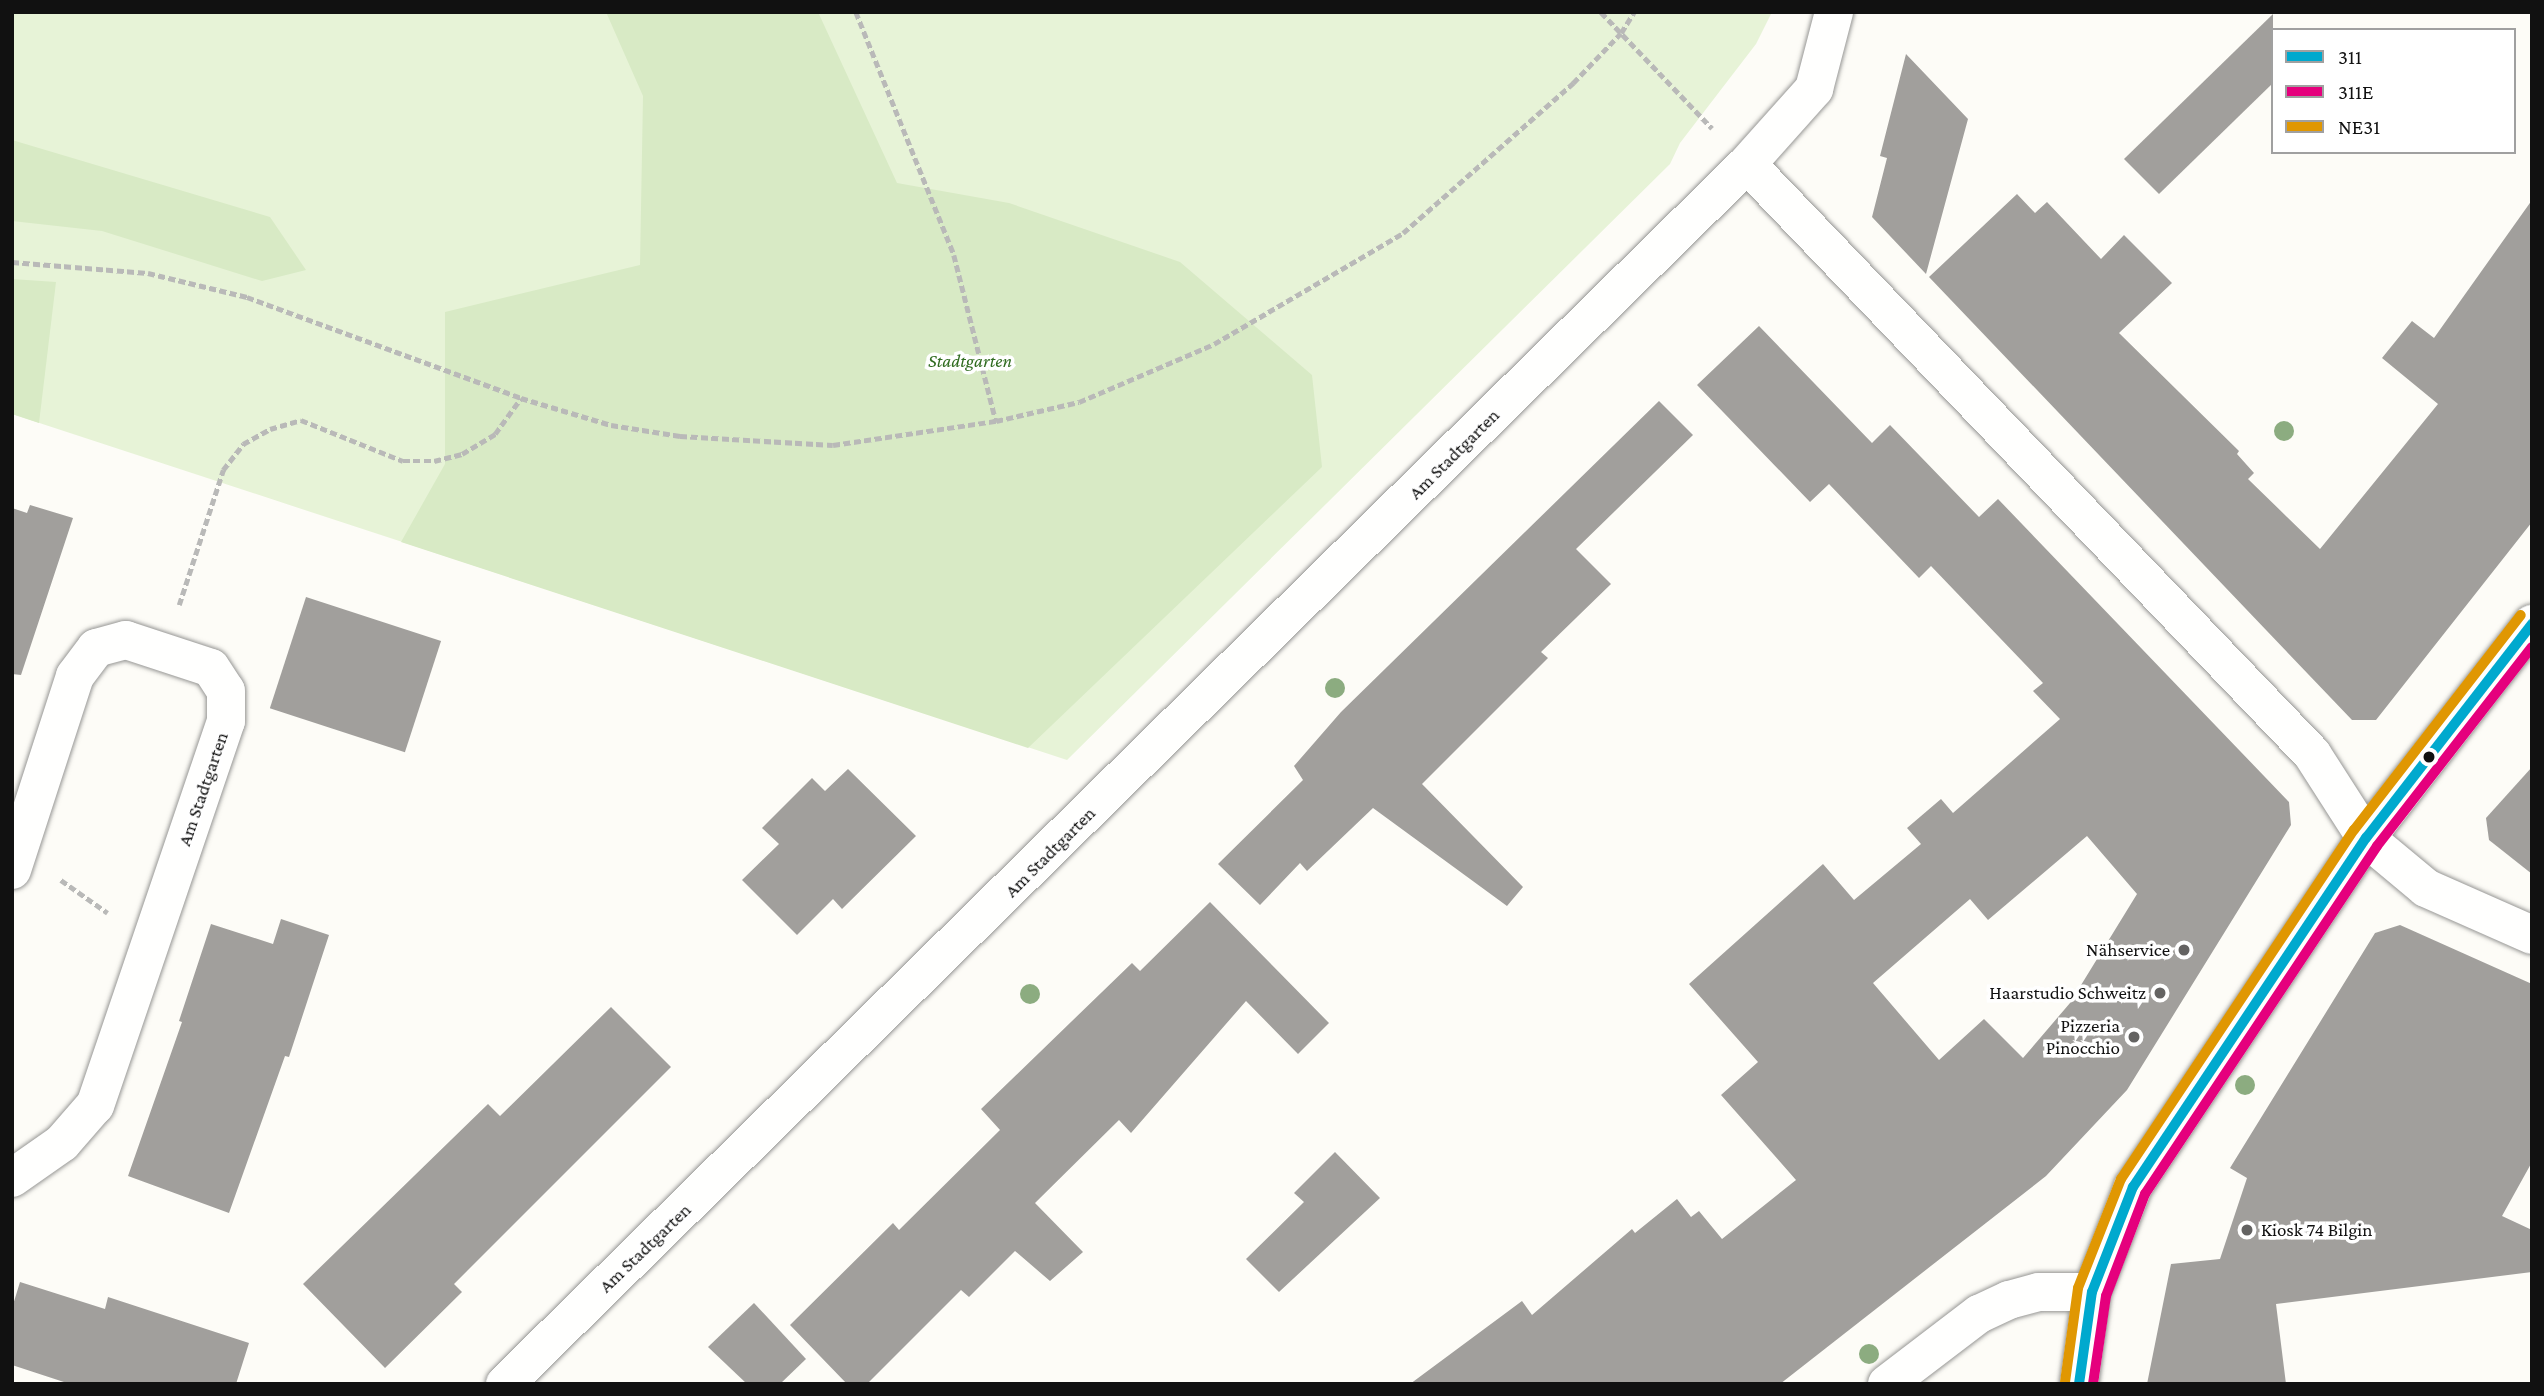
<!DOCTYPE html>
<html>
<head>
<meta charset="utf-8">
<style>
	body { margin:0 }
	#map { position:relative; width:2544px; height:1396px; overflow:hidden; background:#fdfcf7; font-family:"Crimson Pro",serif }
	div>[style] { position:absolute }
	[style*='--x'] { left:calc(var(--x)*1px); top:calc(var(--y)*1px); width:calc(var(--w)*1px); rotate:calc(var(--a)*1deg) }
	.green>* { inset:0; background:#e7f3d7 }
	.forest>* { inset:0; background:#d8eac5 }
	.building>* { inset:0; background:#a19f9c; transform-origin:0 0 }
	.path>* { height:4.5px; margin-top:-2.25px; transform-origin:0; background:repeating-linear-gradient(90deg,#b9b9b8 0 7px,transparent 0 10.5px) }
	.roads { filter:drop-shadow(0 0 2px #979795) drop-shadow(0 0 2px #979795) }
	.street>* { height:38px; margin:-19px; padding:0 19px; transform-origin:19px; border-radius:19px; background:#fffffe }
	.bus-1>* { height:10px; margin:-5px; padding:0 5px; transform-origin:5px; border-radius:5px; background:#00a9ce }
	.bus-2>* { height:10px; margin:-5px; padding:0 5px; transform-origin:5px; border-radius:5px; background:#e5007d }
	.bus-3>* { height:10px; margin:-5px; padding:0 5px; transform-origin:5px; border-radius:5px; background:#e09702 }
	.trees>* { width:20px; height:20px; margin:-10px; border-radius:50%; background:#8cac80 }
	.dots>* { width:19px; height:19px; translate:-50% -50%; box-sizing:border-box; border:4px solid #fff; border-radius:50% }
	span { translate:-50% -50%; white-space:nowrap; text-align:center; line-height:1.15; -webkit-text-stroke:7px #fff; paint-order:stroke }
	.park-label { font-size:19px; color:#2f6b1f; font-style:italic }
	.street-label { font-size:19px; color:#111 }
	.poi-label { font-size:19px; color:#111 }
	.right { translate:-100% -50%; text-align:right }
	.left { translate:0 -50%; text-align:left }
	.frame { position:absolute; inset:0; border:14px solid #111; pointer-events:none }
	.legend { position:absolute; left:2271px; top:28px; width:245px; height:126px; box-sizing:border-box; background:#fff; border:2px solid #a0a0a0; margin:0; padding:9px 12px; list-style:none; font-size:21px; color:#111 }
	.legend li { display:flex; align-items:center; gap:14px; height:35px }
	.legend b { width:35px; border:2px solid #a0a0a0 }
</style>
</head>
<body>
<div id="map">
	<div class="green">
		<div style="clip-path:polygon(12px 12px,1772px 12px,1756px 44px,1680px 143px,1670px 164px,1067px 760px,12px 414px)"></div>
	</div>
	<div class="forest">
		<div style="clip-path:polygon(606px 12px,818px 12px,897px 183px,1009px 203px,1180px 262px,1312px 375px,1322px 467px,1028px 748px,401px 542px,445px 464px,445px 312px,640px 265px,643px 96px)"></div>
		<div style="clip-path:polygon(12px 140px,270px 217px,306px 270px,262px 281px,102px 231px,12px 221px)"></div>
		<div style="clip-path:polygon(12px 279px,56px 282px,39px 423px,12px 414px)"></div>
	</div>
	<div class="building">
		<div style="clip-path:polygon(2273px 14px,2273px 83px,2159px 194px,2124px 159px)"></div>
		<div style="clip-path:polygon(1906px 54px,1968px 119px,1926px 274px,1872px 217px,1887px 158px,1880px 156px)"></div>
		<div style="clip-path:polygon(2017px 194px,2035px 213px,2047px 202px,2101px 259px,2124px 235px,2172px 283px,2119px 333px,2239px 451px,2237px 454px,2254px 473px,2248px 479px,2320px 549px,2438px 404px,2382px 358px,2412px 321px,2434px 338px,2532px 200px,2532px 522px,2376px 720px,2352px 720px,1929px 277px)"></div>
		<div style="clip-path:polygon(evenodd,1759px 326px,1872px 443px,1890px 425px,1979px 517px,1998px 499px,2289px 802px,2291px 825px,2127px 1090px,2046px 1176px,1780px 1384px,1410px 1384px,1522px 1301px,1532px 1315px,1632px 1229px,1635px 1233px,1677px 1199px,1691px 1217px,1699px 1211px,1722px 1239px,1796px 1180px,1721px 1095px,1758px 1062px,1689px 984px,1823px 864px,1854px 900px,1921px 844px,1907px 828px,1941px 799px,1953px 813px,2060px 719px,2033px 691px,2043px 683px,1931px 566px,1919px 578px,1829px 484px,1810px 502px,1697px 385px,1759px 326px,2087px 836px,2137px 894px,2070px 1003px,2023px 1058px,1984px 1019px,1939px 1060px,1873px 983px,1970px 899px,1988px 920px,2087px 836px)"></div>
		<div style="clip-path:polygon(1659px 401px,1693px 435px,1576px 549px,1611px 584px,1541px 652px,1548px 658px,1422px 784px,1523px 887px,1507px 906px,1373px 808px,1307px 871px,1300px 863px,1260px 905px,1218px 864px,1303px 780px,1294px 766px,1341px 712px)"></div>
		<div style="clip-path:polygon(30px 505px,73px 518px,21px 675px,12px 674px,12px 508px,27px 513px)"></div>
		<div style="left:306px;top:597px;width:142px;height:117px;rotate:18deg"></div>
		<div style="clip-path:polygon(2532px 767px,2532px 874px,2489px 840px,2486px 818px)"></div>
		<div style="clip-path:polygon(848px 769px,916px 836px,842px 909px,833px 899px,797px 935px,742px 880px,779px 844px,762px 828px,812px 778px,825px 791px)"></div>
		<div style="clip-path:polygon(1210px 902px,1329px 1023px,1298px 1054px,1246px 1001px,1131px 1133px,1119px 1120px,1035px 1203px,1083px 1252px,1050px 1281px,1015px 1251px,969px 1297px,961px 1290px,867px 1384px,847px 1384px,790px 1325px,893px 1223px,899px 1230px,1000px 1130px,981px 1109px,1132px 963px,1140px 971px)"></div>
		<div style="clip-path:polygon(281px 919px,329px 935px,289px 1057px,285px 1056px,229px 1213px,128px 1176px,182px 1022px,179px 1021px,211px 924px,273px 944px)"></div>
		<div style="clip-path:polygon(2400px 925px,2532px 984px,2532px 1162px,2502px 1216px,2532px 1230px,2532px 1272px,2276px 1304px,2286px 1384px,2147px 1384px,2171px 1264px,2220px 1259px,2247px 1178px,2230px 1168px,2375px 933px)"></div>
		<div style="clip-path:polygon(611px 1007px,671px 1067px,454px 1284px,462px 1292px,385px 1368px,303px 1284px,488px 1104px,500px 1116px)"></div>
		<div style="clip-path:polygon(1335px 1152px,1380px 1198px,1279px 1292px,1246px 1259px,1304px 1202px,1294px 1193px)"></div>
		<div style="clip-path:polygon(20px 1282px,105px 1309px,108px 1297px,249px 1343px,236px 1384px,70px 1384px,12px 1365px,12px 1308px)"></div>
		<div style="clip-path:polygon(754px 1303px,806px 1359px,780px 1384px,747px 1384px,708px 1347px)"></div>
	</div>
	<div class="path">
		<div style="--x:856;--y:12;--w:262;--a:68"></div>
		<div style="--x:954;--y:255;--w:171;--a:75.8"></div>
		<div style="--x:1601;--y:12;--w:161;--a:46.3"></div>
		<div style="--x:12;--y:262;--w:136;--a:4.6"></div>
		<div style="--x:148;--y:273;--w:102;--a:13.6"></div>
		<div style="--x:247;--y:297;--w:292;--a:20.2"></div>
		<div style="--x:521;--y:398;--w:94;--a:16.7"></div>
		<div style="--x:611;--y:425;--w:70;--a:9.1"></div>
		<div style="--x:680;--y:436;--w:153;--a:3.4"></div>
		<div style="--x:833;--y:445;--w:165;--a:-8.4"></div>
		<div style="--x:996;--y:421;--w:85;--a:-12.9"></div>
		<div style="--x:1079;--y:402;--w:147;--a:-23.2"></div>
		<div style="--x:1214;--y:344;--w:219;--a:-30.4"></div>
		<div style="--x:1403;--y:233;--w:227;--a:-41.4"></div>
		<div style="--x:1573;--y:83;--w:69;--a:-46.2"></div>
		<div style="--x:1621;--y:33;--w:25;--a:-58"></div>
		<div style="--x:179;--y:605;--w:142;--a:-71.9"></div>
		<div style="--x:223;--y:470;--w:33;--a:-52"></div>
		<div style="--x:243;--y:444;--w:31;--a:-29"></div>
		<div style="--x:270;--y:429;--w:32;--a:-16"></div>
		<div style="--x:301;--y:420;--w:110;--a:21.9"></div>
		<div style="--x:403;--y:461;--w:31;--a:0"></div>
		<div style="--x:434;--y:461;--w:29;--a:-14"></div>
		<div style="--x:462;--y:454;--w:39;--a:-31"></div>
		<div style="--x:495;--y:434;--w:44;--a:-54.2"></div>
		<div style="--x:61;--y:880;--w:57;--a:35.1"></div>
	</div>
	<div class="roads">
		<div class="street">
			<div style="--x:1747;--y:164;--w:817;--a:46.24"></div>
			<div style="--x:2312;--y:754;--w:100;--a:57.3"></div>
			<div style="--x:2366;--y:838;--w:78;--a:39.8"></div>
			<div style="--x:2426;--y:888;--w:116;--a:23.9"></div>
			<div style="--x:12;--y:870;--w:204;--a:-72"></div>
			<div style="--x:75;--y:676;--w:35;--a:-53"></div>
			<div style="--x:96;--y:648;--w:31;--a:-15"></div>
			<div style="--x:126;--y:640;--w:89;--a:18.2"></div>
			<div style="--x:211;--y:668;--w:27;--a:57"></div>
			<div style="--x:226;--y:691;--w:30;--a:90"></div>
			<div style="--x:226;--y:721;--w:406;--a:108.8"></div>
			<div style="--x:95;--y:1105;--w:50;--a:131"></div>
			<div style="--x:62;--y:1143;--w:61;--a:145"></div>
			<div style="--x:505;--y:1384;--w:1741;--a:-44.49"></div>
			<div style="--x:1747;--y:164;--w:101;--a:-48.2"></div>
			<div style="--x:1814;--y:89;--w:80;--a:-75.4"></div>
			<div style="--x:1887;--y:1384;--w:116;--a:-37.3"></div>
			<div style="--x:1979;--y:1314;--w:33;--a:-25"></div>
			<div style="--x:2009;--y:1300;--w:31;--a:-15"></div>
			<div style="--x:2039;--y:1292;--w:53;--a:0"></div>
			<div style="--x:2079;--y:1384;--w:93;--a:-82"></div>
			<div style="--x:2092;--y:1292;--w:113;--a:-68.7"></div>
			<div style="--x:2133;--y:1187;--w:420;--a:-56.3"></div>
			<div style="--x:2366;--y:838;--w:271;--a:-52.2"></div>
		</div>
	</div>
	<div class="bus-1">
		<div style="--x:2079;--y:1384;--w:93;--a:-82"></div>
		<div style="--x:2092;--y:1292;--w:113;--a:-68.7"></div>
		<div style="--x:2133;--y:1187;--w:420;--a:-56.3"></div>
		<div style="--x:2366;--y:838;--w:271;--a:-52.2"></div>
	</div>
	<div class="bus-2">
		<div style="--x:2093;--y:1384;--w:89;--a:-81.6"></div>
		<div style="--x:2106;--y:1296;--w:109;--a:-69.1"></div>
		<div style="--x:2145;--y:1194;--w:418;--a:-56.3"></div>
		<div style="--x:2377;--y:846;--w:252;--a:-52.1"></div>
	</div>
	<div class="bus-3">
		<div style="--x:2065;--y:1382;--w:95;--a:-82.1"></div>
		<div style="--x:2078;--y:1288;--w:117;--a:-68.5"></div>
		<div style="--x:2121;--y:1179;--w:420;--a:-56.3"></div>
		<div style="--x:2354;--y:830;--w:272;--a:-52.2"></div>
	</div>
	<div class="trees">
		<div style="left:2284px;top:431px"></div>
		<div style="left:1335px;top:688px"></div>
		<div style="left:1030px;top:994px"></div>
		<div style="left:2245px;top:1085px"></div>
		<div style="left:1869px;top:1354px"></div>
	</div>
	<div class="dots">
		<div style="left:2429px;top:757px;background:#111"></div>
		<div style="left:2184px;top:950px;background:#646362"></div>
		<div style="left:2160px;top:993px;background:#646362"></div>
		<div style="left:2134px;top:1037px;background:#646362"></div>
		<div style="left:2247px;top:1230px;background:#646362"></div>
	</div>
	<div class="park-label">
		<span style="left:970px;top:361px">Stadtgarten</span>
	</div>
	<div class="street-label">
		<span style="left:1454px;top:454px;rotate:-45deg">Am Stadtgarten</span>
		<span style="left:203px;top:789px;rotate:-71deg">Am Stadtgarten</span>
		<span style="left:1050px;top:852px;rotate:-45deg">Am Stadtgarten</span>
		<span style="left:645px;top:1248px;rotate:-44deg">Am Stadtgarten</span>
	</div>
	<div class="poi-label">
		<span class="right" style="left:2170px;top:950px">Nähservice</span>
		<span class="right" style="left:2146px;top:993px">Haarstudio Schweitz</span>
		<span class="right" style="left:2120px;top:1037px">Pizzeria<br>Pinocchio</span>
		<span class="left" style="left:2261px;top:1230px">Kiosk 74 Bilgin</span>
	</div>
	<div class="frame"></div>
	<ul class="legend">
	<li><b style="height:9px;background:#00a9ce"></b>311</li>
	<li><b style="height:9px;background:#e5007d"></b>311E</li>
	<li><b style="height:9px;background:#e09702"></b>NE31</li>
	</ul>
</div>
</body>
</html>
